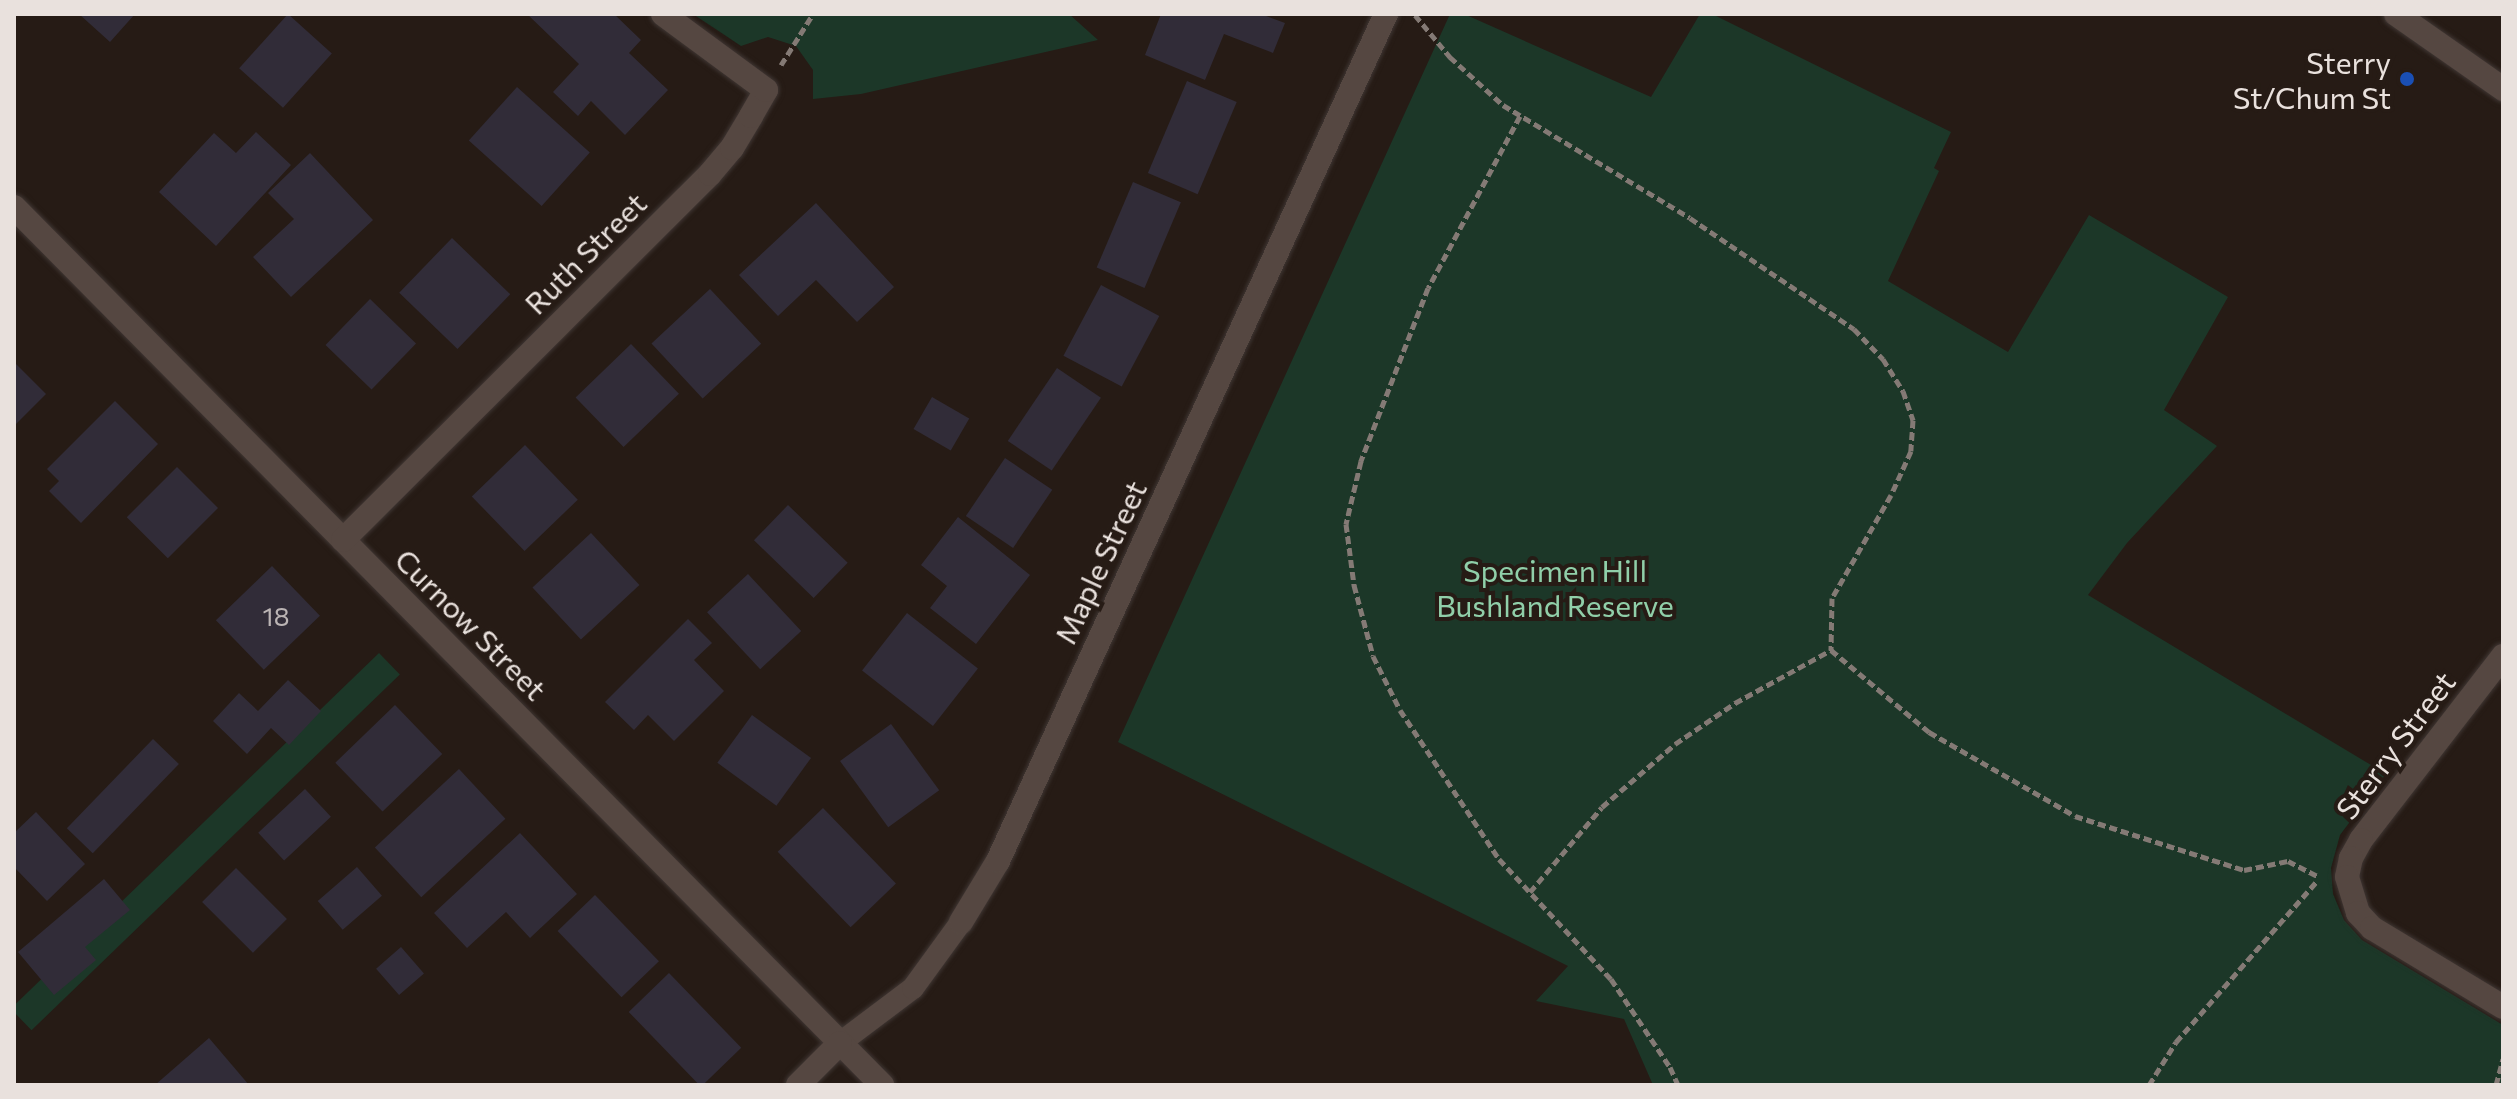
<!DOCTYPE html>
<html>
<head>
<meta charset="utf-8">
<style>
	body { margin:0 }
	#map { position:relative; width:2517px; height:1099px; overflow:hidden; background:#261b15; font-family:Commissioner,sans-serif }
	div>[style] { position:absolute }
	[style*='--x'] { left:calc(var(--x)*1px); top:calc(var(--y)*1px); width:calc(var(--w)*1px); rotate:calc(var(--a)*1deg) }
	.green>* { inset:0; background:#1c3728; transform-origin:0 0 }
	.building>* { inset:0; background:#312c38; transform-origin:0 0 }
	.path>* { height:5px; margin-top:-2.5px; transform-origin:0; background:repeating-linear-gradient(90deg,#847a75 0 8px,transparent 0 12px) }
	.roads { filter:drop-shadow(0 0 2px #3f3633) drop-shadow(0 0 2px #3f3633) }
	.lane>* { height:22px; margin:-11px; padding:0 11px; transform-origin:11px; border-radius:11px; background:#554741 }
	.street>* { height:24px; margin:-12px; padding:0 12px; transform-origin:12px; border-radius:12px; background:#554741 }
	.secondary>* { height:24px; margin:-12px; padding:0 12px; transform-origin:12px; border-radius:12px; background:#554741 }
	.dots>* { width:22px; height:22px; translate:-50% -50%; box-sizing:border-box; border:4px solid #261b15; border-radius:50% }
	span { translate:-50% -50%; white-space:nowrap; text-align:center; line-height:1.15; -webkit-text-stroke:8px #261b15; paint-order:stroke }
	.number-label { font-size:26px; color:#bbb4b4 }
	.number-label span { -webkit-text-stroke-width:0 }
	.poi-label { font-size:30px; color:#e9e1dd }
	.right { translate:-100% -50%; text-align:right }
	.street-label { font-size:30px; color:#e9e1dd }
	.park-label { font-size:30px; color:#90cfa9 }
	.frame { position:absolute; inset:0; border:16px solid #e9e1dd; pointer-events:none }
</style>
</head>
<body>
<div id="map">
	<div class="green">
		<div style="clip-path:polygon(693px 14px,1069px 14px,1098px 40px,861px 94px,813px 99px,813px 70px,796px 46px,768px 37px,741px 46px)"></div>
		<div style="clip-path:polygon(1450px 14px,1464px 14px,1651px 97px,1700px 14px,1712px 14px,1951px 132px,1934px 168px,1939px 171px,1888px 281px,2008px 352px,2089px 215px,2228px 297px,2164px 410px,2217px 446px,2127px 543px,2088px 595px,2386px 774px,2340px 835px,2331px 868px,2333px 894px,2344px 920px,2362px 940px,2503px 1025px,2503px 1085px,1653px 1085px,1624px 1019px,1536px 1001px,1568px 966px,1118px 742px)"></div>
		<div style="left:379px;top:653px;width:30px;height:512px;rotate:46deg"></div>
	</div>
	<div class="building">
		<div style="clip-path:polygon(79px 14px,135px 14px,110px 42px)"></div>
		<div style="left:288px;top:14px;width:59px;height:73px;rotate:42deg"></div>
		<div style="clip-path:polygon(527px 14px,614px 14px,641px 40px,629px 53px,668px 90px,625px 135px,591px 101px,578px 116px,553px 92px,579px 64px)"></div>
		<div style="clip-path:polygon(1161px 14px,1261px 14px,1285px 23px,1273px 53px,1224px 34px,1205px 80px,1145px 55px)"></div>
		<div style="left:1187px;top:81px;width:54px;height:100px;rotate:23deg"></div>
		<div style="left:517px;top:87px;width:98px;height:72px;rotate:42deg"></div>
		<div style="clip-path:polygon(256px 132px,291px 165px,216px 246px,159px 192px,214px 133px,236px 153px)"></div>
		<div style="clip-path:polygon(310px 153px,373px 220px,291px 297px,253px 257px,294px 219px,268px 193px)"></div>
		<div style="left:1133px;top:182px;width:52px;height:93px;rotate:23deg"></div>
		<div style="clip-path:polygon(816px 203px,894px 287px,857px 322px,816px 280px,778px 316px,739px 275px)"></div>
		<div style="left:452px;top:238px;width:81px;height:76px;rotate:44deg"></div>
		<div style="left:1101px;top:285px;width:66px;height:80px;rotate:28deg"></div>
		<div style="left:710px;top:289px;width:75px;height:80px;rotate:47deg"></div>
		<div style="left:370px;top:299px;width:64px;height:64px;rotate:44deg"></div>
		<div style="left:631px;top:344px;width:69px;height:77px;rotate:46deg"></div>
		<div style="clip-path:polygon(14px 362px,46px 394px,14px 426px)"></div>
		<div style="left:1057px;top:368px;width:53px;height:88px;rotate:34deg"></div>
		<div style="left:932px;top:397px;width:43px;height:37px;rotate:30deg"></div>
		<div style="clip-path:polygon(115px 401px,158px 444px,81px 523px,49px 491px,59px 481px,47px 469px)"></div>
		<div style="left:525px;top:445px;width:76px;height:74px;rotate:46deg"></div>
		<div style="left:1005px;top:458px;width:57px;height:70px;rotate:34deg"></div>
		<div style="left:177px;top:467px;width:58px;height:71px;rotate:45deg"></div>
		<div style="left:788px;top:505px;width:83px;height:49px;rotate:44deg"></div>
		<div style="clip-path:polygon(958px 517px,1030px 575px,976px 644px,930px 608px,947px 586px,921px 565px)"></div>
		<div style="left:591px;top:533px;width:71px;height:80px;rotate:47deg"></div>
		<div style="left:272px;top:566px;width:69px;height:78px;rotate:46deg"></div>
		<div style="left:748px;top:574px;width:78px;height:56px;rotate:47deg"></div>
		<div style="left:907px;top:613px;width:90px;height:73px;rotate:38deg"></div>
		<div style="clip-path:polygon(688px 619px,712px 643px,694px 660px,724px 691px,674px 741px,648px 715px,634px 730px,605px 702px)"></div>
		<div style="clip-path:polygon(288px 680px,321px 711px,289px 745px,271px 728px,247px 754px,213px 721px,239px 693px,258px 711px)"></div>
		<div style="left:395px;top:705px;width:68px;height:83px;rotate:46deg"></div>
		<div style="left:752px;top:715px;width:73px;height:59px;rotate:36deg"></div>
		<div style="left:891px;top:724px;width:82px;height:63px;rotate:54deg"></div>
		<div style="left:153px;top:739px;width:36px;height:124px;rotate:44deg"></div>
		<div style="left:459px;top:769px;width:68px;height:115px;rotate:47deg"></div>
		<div style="left:305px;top:789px;width:38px;height:64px;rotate:47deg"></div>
		<div style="left:823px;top:808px;width:105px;height:63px;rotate:46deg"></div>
		<div style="clip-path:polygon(36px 812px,85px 864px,47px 901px,14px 867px,14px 833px)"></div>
		<div style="clip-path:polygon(520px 833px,577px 894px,530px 938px,506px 912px,467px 948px,434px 913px)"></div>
		<div style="left:357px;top:867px;width:38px;height:52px;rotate:49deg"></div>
		<div style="left:236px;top:868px;width:72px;height:48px;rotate:45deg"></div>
		<div style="clip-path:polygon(104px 879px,130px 910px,85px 947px,96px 960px,54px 995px,18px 952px)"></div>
		<div style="left:595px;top:895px;width:92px;height:52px;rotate:46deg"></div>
		<div style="left:401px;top:947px;width:35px;height:33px;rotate:49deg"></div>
		<div style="left:669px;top:973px;width:104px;height:56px;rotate:46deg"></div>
		<div style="clip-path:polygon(209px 1038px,249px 1085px,155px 1085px)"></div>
	</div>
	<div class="path">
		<div style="--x:1415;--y:15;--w:55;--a:50.2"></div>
		<div style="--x:1450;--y:57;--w:72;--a:42.2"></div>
		<div style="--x:1503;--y:105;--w:218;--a:31.1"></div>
		<div style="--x:1690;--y:218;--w:198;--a:34.1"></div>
		<div style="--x:1854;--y:329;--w:42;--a:46"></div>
		<div style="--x:1883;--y:359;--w:38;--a:58"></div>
		<div style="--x:1903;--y:391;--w:31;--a:71"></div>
		<div style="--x:1913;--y:420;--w:31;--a:94"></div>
		<div style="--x:1911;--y:451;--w:48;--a:114.4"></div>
		<div style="--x:1891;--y:495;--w:119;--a:119.8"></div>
		<div style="--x:1832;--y:598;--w:52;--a:91.1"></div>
		<div style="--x:781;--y:65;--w:60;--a:-57.9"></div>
		<div style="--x:1520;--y:116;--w:195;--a:118.1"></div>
		<div style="--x:1428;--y:288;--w:186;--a:111.2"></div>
		<div style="--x:1361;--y:461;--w:65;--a:103.4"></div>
		<div style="--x:1346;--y:524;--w:62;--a:82.5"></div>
		<div style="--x:1354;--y:585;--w:73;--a:75"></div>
		<div style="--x:1373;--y:656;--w:60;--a:63.4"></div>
		<div style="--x:1400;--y:710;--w:179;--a:56.4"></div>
		<div style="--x:1499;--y:859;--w:164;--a:47"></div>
		<div style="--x:1611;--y:979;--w:106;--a:56.2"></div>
		<div style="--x:1670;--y:1067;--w:20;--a:66"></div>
		<div style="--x:1831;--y:650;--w:128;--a:39.9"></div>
		<div style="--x:1929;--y:732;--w:168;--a:29.9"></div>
		<div style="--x:2075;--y:816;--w:177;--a:17.7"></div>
		<div style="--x:2244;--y:870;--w:45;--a:-11.6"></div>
		<div style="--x:2288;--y:861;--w:33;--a:27"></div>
		<div style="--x:1530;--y:892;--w:111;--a:-49.7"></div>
		<div style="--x:1602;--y:807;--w:96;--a:-40.8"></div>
		<div style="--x:1675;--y:744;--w:73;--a:-34.3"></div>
		<div style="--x:1735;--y:703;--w:110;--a:-28.9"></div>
		<div style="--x:2149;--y:1085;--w:51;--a:-57.9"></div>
		<div style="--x:2176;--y:1042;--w:213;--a:-48.8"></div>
		<div style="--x:2496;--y:1085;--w:27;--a:-75"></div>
	</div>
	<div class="roads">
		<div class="lane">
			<div style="--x:840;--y:1043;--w:91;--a:-37"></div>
			<div style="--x:913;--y:988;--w:82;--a:-54"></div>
		</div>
		<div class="street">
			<div style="--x:14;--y:207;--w:1235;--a:45.33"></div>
			<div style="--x:343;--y:540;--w:518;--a:-44.92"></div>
			<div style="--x:710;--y:174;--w:34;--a:-50"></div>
			<div style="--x:732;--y:148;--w:37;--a:-59"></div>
			<div style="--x:751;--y:116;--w:30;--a:-60"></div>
			<div style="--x:766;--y:90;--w:128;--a:-143.6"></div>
			<div style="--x:2503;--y:656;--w:232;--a:127.7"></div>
			<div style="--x:2361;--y:840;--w:21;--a:119"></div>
			<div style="--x:2351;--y:858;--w:19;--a:102"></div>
			<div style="--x:2347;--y:877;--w:38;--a:73"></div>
			<div style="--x:2358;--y:913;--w:21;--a:47"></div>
			<div style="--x:2372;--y:928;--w:153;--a:31.1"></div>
			<div style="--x:961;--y:922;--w:71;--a:-58.8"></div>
			<div style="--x:998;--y:861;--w:932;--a:-65.39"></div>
			<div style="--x:798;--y:1085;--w:59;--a:-45"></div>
		</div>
		<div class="secondary">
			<div style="--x:2396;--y:14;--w:131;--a:35"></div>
		</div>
	</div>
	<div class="dots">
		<div style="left:2407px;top:79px;background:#1a4fb4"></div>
	</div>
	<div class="number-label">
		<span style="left:276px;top:616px">18</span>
	</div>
	<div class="poi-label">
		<span class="right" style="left:2391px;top:79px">Sterry<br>St/Chum St</span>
	</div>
	<div class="street-label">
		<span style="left:585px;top:253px;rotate:-45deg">Ruth Street</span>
		<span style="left:1100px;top:562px;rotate:-65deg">Maple Street</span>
		<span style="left:471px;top:624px;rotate:45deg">Curnow Street</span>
		<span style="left:2395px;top:745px;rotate:-53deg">Sterry Street</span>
	</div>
	<div class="park-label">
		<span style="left:1555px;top:587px">Specimen Hill<br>Bushland Reserve</span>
	</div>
	<div class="frame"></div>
</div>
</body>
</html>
